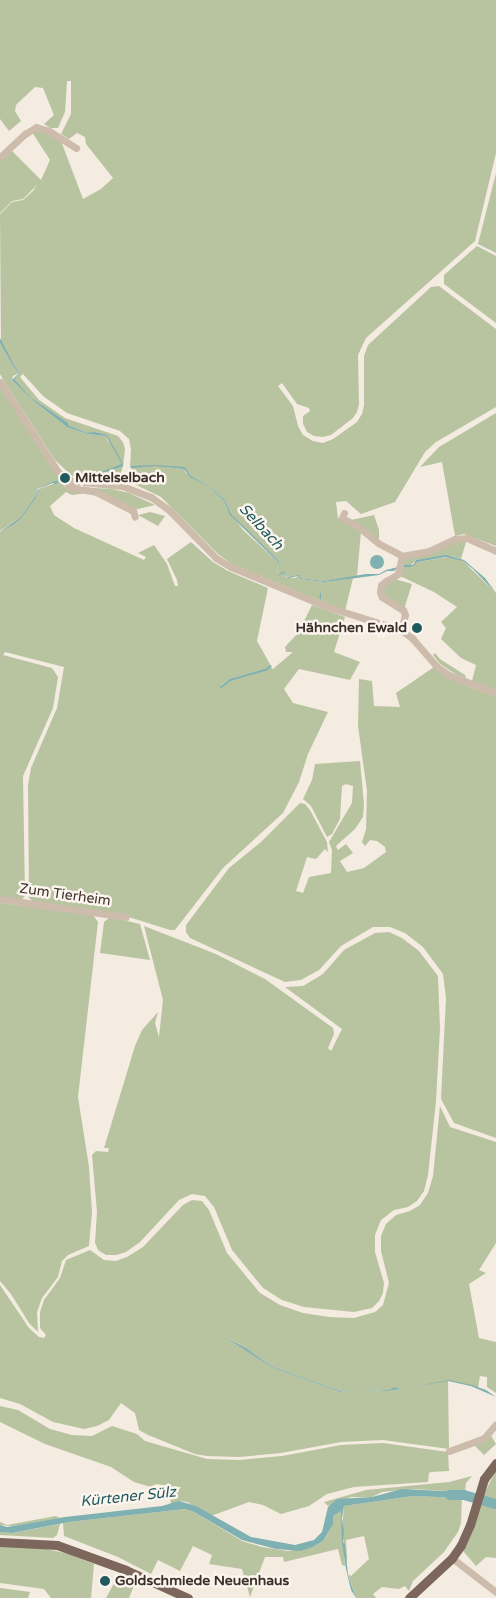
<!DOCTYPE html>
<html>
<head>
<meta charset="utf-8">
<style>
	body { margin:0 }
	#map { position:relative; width:496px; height:1598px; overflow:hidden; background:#f4ebe1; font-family:"Varela Round",sans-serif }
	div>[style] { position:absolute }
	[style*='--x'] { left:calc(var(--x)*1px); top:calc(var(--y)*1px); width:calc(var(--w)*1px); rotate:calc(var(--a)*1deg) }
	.green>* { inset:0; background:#b8c4a0 }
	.water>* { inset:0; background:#7fb0b2 }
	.round { border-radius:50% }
	.stream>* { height:2px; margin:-1px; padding:0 1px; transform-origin:1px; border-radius:1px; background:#7fb0b2 }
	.river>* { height:10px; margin:-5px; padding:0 5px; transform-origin:5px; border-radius:5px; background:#7fb0b2 }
	.minor>* { height:7px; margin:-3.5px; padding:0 3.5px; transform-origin:3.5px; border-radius:3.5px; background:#cdbbac }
	.major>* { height:9px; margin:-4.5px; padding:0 4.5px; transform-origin:4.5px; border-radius:4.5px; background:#7d675c }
	.dots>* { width:14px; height:14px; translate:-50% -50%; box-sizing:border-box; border:2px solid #fbf5ee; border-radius:50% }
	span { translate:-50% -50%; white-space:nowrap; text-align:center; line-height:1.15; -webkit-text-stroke:5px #fbf5ee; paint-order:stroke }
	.poi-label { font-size:14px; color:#3b302b; font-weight:700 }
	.left { translate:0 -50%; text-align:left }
	.right { translate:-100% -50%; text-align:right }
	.street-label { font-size:14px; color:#3b302b }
	.water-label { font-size:15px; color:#1f5a5e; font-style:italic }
</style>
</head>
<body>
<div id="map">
	<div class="green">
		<div style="clip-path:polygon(0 0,496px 0,496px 153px,475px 241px,366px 338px,358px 355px,359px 404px,357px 412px,353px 418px,331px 435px,323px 437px,314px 436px,307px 432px,303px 424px,303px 416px,310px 411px,309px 408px,297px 404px,282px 383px,278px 386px,293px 406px,298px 426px,303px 435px,313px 441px,323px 443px,333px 439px,357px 422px,362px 414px,364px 405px,364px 356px,368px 345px,431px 287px,439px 286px,496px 329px,496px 407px,436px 442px,425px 452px,395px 502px,361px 514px,346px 501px,336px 502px,338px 518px,361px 531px,357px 577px,324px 581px,300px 578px,298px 575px,288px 577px,284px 571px,277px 575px,279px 561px,245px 529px,231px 514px,225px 500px,210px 487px,191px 476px,185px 467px,130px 467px,131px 449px,129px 439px,120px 431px,67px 413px,43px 396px,23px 374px,20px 377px,39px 400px,65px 418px,118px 436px,123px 442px,125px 449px,123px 466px,120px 476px,114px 480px,72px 476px,55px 460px,5px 383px,0 374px,0 343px,13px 366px,19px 373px,13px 376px,12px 380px,31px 399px,67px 427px,87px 434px,106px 436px,108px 441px,111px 444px,107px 435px,87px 433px,68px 425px,31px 398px,13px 379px,20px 373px,14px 365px,1px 342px,0 214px,12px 202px,23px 200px,33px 191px,37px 185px,23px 199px,12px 201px,0 213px,0 160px,10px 149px,41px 180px,50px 160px,32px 132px,38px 129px,44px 130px,61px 141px,83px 199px,101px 189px,113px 178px,86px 144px,85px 137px,77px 133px,69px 139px,61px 134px,71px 114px,71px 81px,67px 81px,65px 112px,58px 128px,50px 128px,44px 124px,54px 115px,43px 88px,35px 87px,16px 105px,15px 111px,21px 121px,9px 131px,0 119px)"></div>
		<div style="clip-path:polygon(496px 173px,496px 253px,478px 244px)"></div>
		<div style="clip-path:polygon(477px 246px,496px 256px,496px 323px,444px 284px,444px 275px)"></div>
		<div style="clip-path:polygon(0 387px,60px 480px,37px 489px,35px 497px,21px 517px,0 531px)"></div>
		<div style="clip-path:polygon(496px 413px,496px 546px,464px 534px,455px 536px,442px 462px,420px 467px,439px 447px)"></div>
		<div style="clip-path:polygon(155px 466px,184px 469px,186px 473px,209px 487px,224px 501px,227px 508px,243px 530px,278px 562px,277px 576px,284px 572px,286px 577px,295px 578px,298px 576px,300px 579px,324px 582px,319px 597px,321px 601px,232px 564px,218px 554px,161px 497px,132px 483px,129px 476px,132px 467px)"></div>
		<div style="clip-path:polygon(60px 481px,68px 490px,88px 493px,72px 495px,66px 492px,50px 506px,54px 515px,74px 528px,144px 560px,146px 557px,138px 553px,154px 545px,167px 564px,175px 586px,178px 586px,177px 580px,167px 559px,191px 542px,213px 562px,228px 571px,268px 588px,257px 641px,271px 666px,266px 669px,230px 679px,221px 685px,221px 687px,230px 680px,267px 670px,270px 667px,273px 669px,293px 652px,286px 652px,285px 647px,298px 633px,312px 605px,345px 617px,334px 652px,360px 662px,350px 680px,299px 669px,284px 689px,293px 703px,328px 712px,308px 754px,299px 782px,283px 813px,223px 868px,175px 930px,170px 930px,119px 914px,34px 902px,29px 898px,28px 785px,31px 768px,57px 708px,64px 667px,5px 652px,3px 655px,52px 668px,58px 677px,53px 708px,23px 776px,25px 896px,20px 901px,0 898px,0 532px,21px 517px,36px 498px,38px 490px)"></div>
		<div style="clip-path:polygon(76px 487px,112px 489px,129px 493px,155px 505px,138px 509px,130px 508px)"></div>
		<div style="clip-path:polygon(150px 512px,165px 516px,158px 526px,138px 515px)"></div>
		<div style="clip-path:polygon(374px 515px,379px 530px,379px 541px,351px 520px)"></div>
		<div style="clip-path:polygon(467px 539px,461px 559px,450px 556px,416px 560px,409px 567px,403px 565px,405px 558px)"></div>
		<div style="clip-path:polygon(449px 557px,463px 561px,496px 593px,496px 690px,472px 681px,476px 665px,461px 658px,441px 639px,446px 628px,441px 622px,457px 607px,434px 592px,400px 576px,403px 567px,409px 567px,417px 562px)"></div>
		<div style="clip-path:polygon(353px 578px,345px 611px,321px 601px,321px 590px,325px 582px)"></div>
		<div style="clip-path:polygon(395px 579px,412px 584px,404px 609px,388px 599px,382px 592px,383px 587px)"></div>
		<div style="clip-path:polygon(435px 653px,440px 659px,465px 675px,466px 678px,457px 675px,440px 664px,433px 655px)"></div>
		<div style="clip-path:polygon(434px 667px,470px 687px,496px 697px,496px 1138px,454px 1123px,441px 1099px,446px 998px,443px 974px,423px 947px,405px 933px,390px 927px,373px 927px,341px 946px,319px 970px,301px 980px,285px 982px,190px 938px,186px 932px,186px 925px,229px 868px,261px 842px,300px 803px,305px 804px,310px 810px,327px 842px,328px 852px,325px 849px,316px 859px,307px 857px,296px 891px,303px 893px,309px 877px,331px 873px,332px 850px,329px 842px,352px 803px,353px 786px,346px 784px,342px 786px,340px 819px,332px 834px,327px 837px,311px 806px,303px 799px,312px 780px,315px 764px,360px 761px,364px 804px,363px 817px,355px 829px,336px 846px,338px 850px,346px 844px,353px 853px,340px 861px,347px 872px,364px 868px,386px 852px,385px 847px,377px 841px,370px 840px,365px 846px,362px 842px,366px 829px,367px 791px,358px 726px,359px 679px,372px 681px,374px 706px,400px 707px,396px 693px)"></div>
		<div style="clip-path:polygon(0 903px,93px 915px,98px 922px,78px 1097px,89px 1167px,92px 1212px,89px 1246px,68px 1255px,62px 1261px,58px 1277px,42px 1298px,37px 1312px,38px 1332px,29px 1323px,11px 1294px,0 1281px)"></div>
		<div style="clip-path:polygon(110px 917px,140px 924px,150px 960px,100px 953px,104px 922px)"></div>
		<div style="clip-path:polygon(144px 926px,216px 954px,265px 979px,333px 1028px,334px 1034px,328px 1048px,331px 1051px,342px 1029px,285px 987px,303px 986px,323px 974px,344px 950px,375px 933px,389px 932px,402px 938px,419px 951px,438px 976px,440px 1029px,436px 1101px,428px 1175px,424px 1191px,417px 1201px,408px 1207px,394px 1210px,381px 1220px,375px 1235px,375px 1252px,384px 1283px,383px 1293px,379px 1301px,372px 1308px,354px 1312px,304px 1307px,282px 1300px,263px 1288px,232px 1250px,214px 1207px,205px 1196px,192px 1194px,179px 1200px,140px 1242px,126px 1252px,116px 1255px,106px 1255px,98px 1250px,95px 1243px,97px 1212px,92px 1155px,96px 1151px,108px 1152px,109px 1148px,104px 1148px,135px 1046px,142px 1030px,158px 1012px,155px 1023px,159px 1037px,163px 1000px)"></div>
		<div style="clip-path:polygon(evenodd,440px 1106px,450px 1127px,496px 1142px,496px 1243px,479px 1270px,486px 1273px,469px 1284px,479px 1338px,496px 1342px,496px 1393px,487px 1387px,487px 1377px,480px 1376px,478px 1388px,448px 1380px,449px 1449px,383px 1440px,341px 1442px,281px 1453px,239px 1457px,207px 1456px,195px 1454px,148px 1435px,139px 1430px,135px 1413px,121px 1403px,109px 1420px,97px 1426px,84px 1429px,53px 1422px,20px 1404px,0 1398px,0 1285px,29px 1328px,39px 1337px,44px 1338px,46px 1335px,40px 1328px,40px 1312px,44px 1300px,60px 1278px,66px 1260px,90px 1250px,104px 1260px,116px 1261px,127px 1257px,143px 1247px,183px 1205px,192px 1200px,202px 1201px,209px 1210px,227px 1253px,260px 1293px,280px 1305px,303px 1313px,329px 1317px,354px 1318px,375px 1312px,383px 1305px,389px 1283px,381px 1251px,381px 1236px,386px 1224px,396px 1215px,410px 1211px,420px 1205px,428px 1193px,433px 1176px,440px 1106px,226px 1337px,246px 1348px,271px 1366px,340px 1391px,354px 1389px,388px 1390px,395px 1387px,401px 1389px,443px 1382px,388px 1391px,354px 1389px,340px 1392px,271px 1367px,226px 1337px)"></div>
		<div style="clip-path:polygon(0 1406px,18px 1410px,50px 1429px,72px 1435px,92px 1436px,112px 1426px,137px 1434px,145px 1441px,207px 1459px,239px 1460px,282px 1456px,341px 1445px,383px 1443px,448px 1452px,449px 1471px,431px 1472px,429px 1473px,428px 1482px,354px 1487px,327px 1494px,309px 1506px,281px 1514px,263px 1505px,249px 1502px,211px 1516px,187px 1502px,179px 1501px,171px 1505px,169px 1486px,156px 1484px,151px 1487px,134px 1482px,111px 1467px,45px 1444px,0 1422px)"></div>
		<div style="clip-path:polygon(490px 1434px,496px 1444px,484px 1455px,473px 1444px)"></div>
		<div style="clip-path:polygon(496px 1470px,496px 1501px,483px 1496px)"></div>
		<div style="clip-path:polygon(472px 1476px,466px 1483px,465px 1492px,413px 1489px,382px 1492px,372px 1497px,351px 1497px,328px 1506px,324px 1502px,366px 1490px,449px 1482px)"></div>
		<div style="clip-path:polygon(413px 1496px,462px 1498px,461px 1523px,458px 1532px,444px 1552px,413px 1581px,409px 1591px,405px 1586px,399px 1589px,382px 1587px,373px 1594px,376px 1598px,356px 1598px,348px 1574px,351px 1576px,369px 1559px,364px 1536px,346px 1540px,347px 1558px,347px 1565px,342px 1530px,344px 1506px)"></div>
		<div style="clip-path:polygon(481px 1502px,496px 1507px,496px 1558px,486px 1557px,476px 1566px,463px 1551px)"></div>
		<div style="clip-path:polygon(185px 1509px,194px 1512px,242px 1541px,262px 1547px,288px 1551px,313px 1547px,323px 1541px,329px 1531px,333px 1516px,341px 1511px,345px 1566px,342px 1565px,338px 1549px,284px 1562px,283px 1557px,265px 1557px,250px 1597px,242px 1569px,209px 1564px,212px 1555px,193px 1546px,180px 1571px,158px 1560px,151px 1574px,118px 1557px,64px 1536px,63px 1523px,69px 1522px)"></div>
		<div style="clip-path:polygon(56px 1516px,60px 1518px,13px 1526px,0 1525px,0 1522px,7px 1525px)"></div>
		<div style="clip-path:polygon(60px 1524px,57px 1535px,53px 1538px,0 1535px,0 1532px,12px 1533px)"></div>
		<div style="clip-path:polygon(33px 1546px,69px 1554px,94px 1564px,91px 1598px,51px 1598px,44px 1589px,0 1583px,0 1547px)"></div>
		<div style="clip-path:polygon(119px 1574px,136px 1581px,129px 1598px,106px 1598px)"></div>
		<div style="clip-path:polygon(0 1588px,1px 1588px,30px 1592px,28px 1598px,0 1598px)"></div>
	</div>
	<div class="water">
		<div style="clip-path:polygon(0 338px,14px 365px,20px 373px,14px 379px,31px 398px,68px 423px,68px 425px,87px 433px,94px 432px,107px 435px,121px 460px,123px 464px,123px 466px,90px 477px,86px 477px,81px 473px,75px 475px,73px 475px,81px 472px,90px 476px,122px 464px,106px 436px,87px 434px,67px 427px,31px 399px,12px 380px,19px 373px,13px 366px,0 343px)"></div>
		<div style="clip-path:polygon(154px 465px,185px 467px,191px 476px,210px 487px,225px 500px,231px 514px,279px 561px,277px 575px,284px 571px,288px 577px,298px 575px,299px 575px,300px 578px,324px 581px,366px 574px,379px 574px,386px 570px,398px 567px,394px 571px,387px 571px,379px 575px,325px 582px,321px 590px,321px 601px,319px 597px,324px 582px,300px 579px,298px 576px,288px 578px,284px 573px,277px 576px,278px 562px,230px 515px,224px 501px,209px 487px,190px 477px,184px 469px,155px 466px,130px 468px,132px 466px)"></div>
		<div style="clip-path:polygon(60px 480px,56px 484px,52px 483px,38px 490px,36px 498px,22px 517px,14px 524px,0 532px,21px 517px,35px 497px,37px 490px,52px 482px)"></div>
		<div style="clip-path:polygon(446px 555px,464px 560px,485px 578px,496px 593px,473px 569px,463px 561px,454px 559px,446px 557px,417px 562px,413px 566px,409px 567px,403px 567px,403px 565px,413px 565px,416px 560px)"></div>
		<div class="round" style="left:370px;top:555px;width:14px;height:14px"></div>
		<div style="clip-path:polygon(225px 1337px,246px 1348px,271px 1366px,340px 1391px,354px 1389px,388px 1390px,395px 1387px,401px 1389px,449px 1380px,472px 1385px,486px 1390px,496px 1397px,471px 1386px,448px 1381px,388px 1391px,354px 1389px,340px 1392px,271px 1367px)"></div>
		<div style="clip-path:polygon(402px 1489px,465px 1492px,462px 1498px,413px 1496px,344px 1506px,342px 1518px,344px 1532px,343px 1542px,345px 1545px,348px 1575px,356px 1598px,351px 1590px,346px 1569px,342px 1542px,341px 1511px,333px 1516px,333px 1524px,323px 1541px,313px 1547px,300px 1551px,276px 1549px,242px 1540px,194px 1512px,185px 1509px,69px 1522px,12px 1533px,0 1532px,0 1525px,7px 1527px,65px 1517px,162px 1506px,179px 1501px,196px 1506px,251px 1537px,295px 1545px,314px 1540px,322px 1532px,328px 1507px,337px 1499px,372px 1497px)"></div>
	</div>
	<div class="stream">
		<div style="--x:221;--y:687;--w:11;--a:-38"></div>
		<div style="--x:230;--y:680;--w:37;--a:-16"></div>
		<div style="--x:266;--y:670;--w:6;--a:-39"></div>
	</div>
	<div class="river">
		<div style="--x:450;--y:1495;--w:14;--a:0"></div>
		<div style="--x:464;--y:1495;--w:33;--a:16"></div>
	</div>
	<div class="minor">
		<div style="--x:0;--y:157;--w:34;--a:-43"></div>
		<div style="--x:25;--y:134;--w:13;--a:-32"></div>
		<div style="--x:36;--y:127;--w:14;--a:17"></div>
		<div style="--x:49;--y:131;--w:32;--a:32"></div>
		<div style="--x:0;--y:382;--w:107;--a:57.2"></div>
		<div style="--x:58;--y:472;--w:9;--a:41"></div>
		<div style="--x:65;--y:478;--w:9;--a:21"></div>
		<div style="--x:73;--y:481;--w:49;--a:5.8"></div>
		<div style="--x:122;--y:486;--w:31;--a:21"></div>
		<div style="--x:151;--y:497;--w:24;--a:36"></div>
		<div style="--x:170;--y:511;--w:66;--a:45.6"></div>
		<div style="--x:216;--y:558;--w:17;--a:31"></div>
		<div style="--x:231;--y:567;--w:102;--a:22.5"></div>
		<div style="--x:325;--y:606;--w:80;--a:17.5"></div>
		<div style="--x:401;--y:630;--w:14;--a:36"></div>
		<div style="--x:412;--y:638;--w:37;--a:49"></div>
		<div style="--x:436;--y:666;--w:16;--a:35"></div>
		<div style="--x:449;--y:675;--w:50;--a:21"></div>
		<div style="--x:65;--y:478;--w:10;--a:66"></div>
		<div style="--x:69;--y:487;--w:27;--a:10"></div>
		<div style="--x:96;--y:492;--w:42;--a:27.2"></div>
		<div style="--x:133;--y:511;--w:6;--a:72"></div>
		<div style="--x:344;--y:513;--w:5;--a:112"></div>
		<div style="--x:342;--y:518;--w:16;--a:27"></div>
		<div style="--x:356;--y:525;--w:28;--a:39"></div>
		<div style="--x:378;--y:543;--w:27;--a:28"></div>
		<div style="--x:402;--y:556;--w:18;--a:103"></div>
		<div style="--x:398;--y:574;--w:14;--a:150"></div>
		<div style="--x:386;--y:581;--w:6;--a:141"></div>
		<div style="--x:381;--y:585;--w:7;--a:98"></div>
		<div style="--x:380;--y:592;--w:5;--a:68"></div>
		<div style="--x:382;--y:597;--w:25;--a:32"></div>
		<div style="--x:403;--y:610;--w:5;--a:68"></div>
		<div style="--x:405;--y:615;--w:16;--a:105"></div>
		<div style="--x:402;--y:556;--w:27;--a:-10"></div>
		<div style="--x:429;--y:551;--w:29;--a:-25"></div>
		<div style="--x:455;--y:539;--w:12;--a:-5"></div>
		<div style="--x:467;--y:538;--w:32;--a:24"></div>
		<div style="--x:0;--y:899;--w:127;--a:8.1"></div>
		<div style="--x:449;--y:1451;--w:37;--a:-20"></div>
		<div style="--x:484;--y:1438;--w:18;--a:-49"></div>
		<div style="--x:452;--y:1558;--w:56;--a:37.7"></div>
	</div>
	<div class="major">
		<div style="--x:0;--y:1542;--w:57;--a:3"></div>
		<div style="--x:57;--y:1545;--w:73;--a:19.9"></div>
		<div style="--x:126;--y:1570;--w:68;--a:24.3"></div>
		<div style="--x:409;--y:1598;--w:59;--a:-42.9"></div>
		<div style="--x:452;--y:1558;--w:16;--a:-55"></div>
		<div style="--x:461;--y:1545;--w:22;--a:-66"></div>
		<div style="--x:470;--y:1525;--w:48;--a:-73.1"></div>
		<div style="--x:484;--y:1479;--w:20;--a:-53"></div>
	</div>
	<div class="dots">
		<div style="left:65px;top:478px;background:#1f5a5e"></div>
		<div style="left:417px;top:628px;background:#1f5a5e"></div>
		<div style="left:105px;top:1581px;background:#1f5a5e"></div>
	</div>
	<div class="poi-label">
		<span class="left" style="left:75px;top:478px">Mittelselbach</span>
		<span class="right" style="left:407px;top:628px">Hähnchen Ewald</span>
		<span class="left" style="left:115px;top:1581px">Goldschmiede Neuenhaus</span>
	</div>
	<div class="street-label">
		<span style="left:65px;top:895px;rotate:8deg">Zum Tierheim</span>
	</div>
	<div class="water-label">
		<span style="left:261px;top:527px;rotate:47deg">Selbach</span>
		<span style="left:128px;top:1497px;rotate:-6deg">Kürtener Sülz</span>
	</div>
</div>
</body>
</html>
